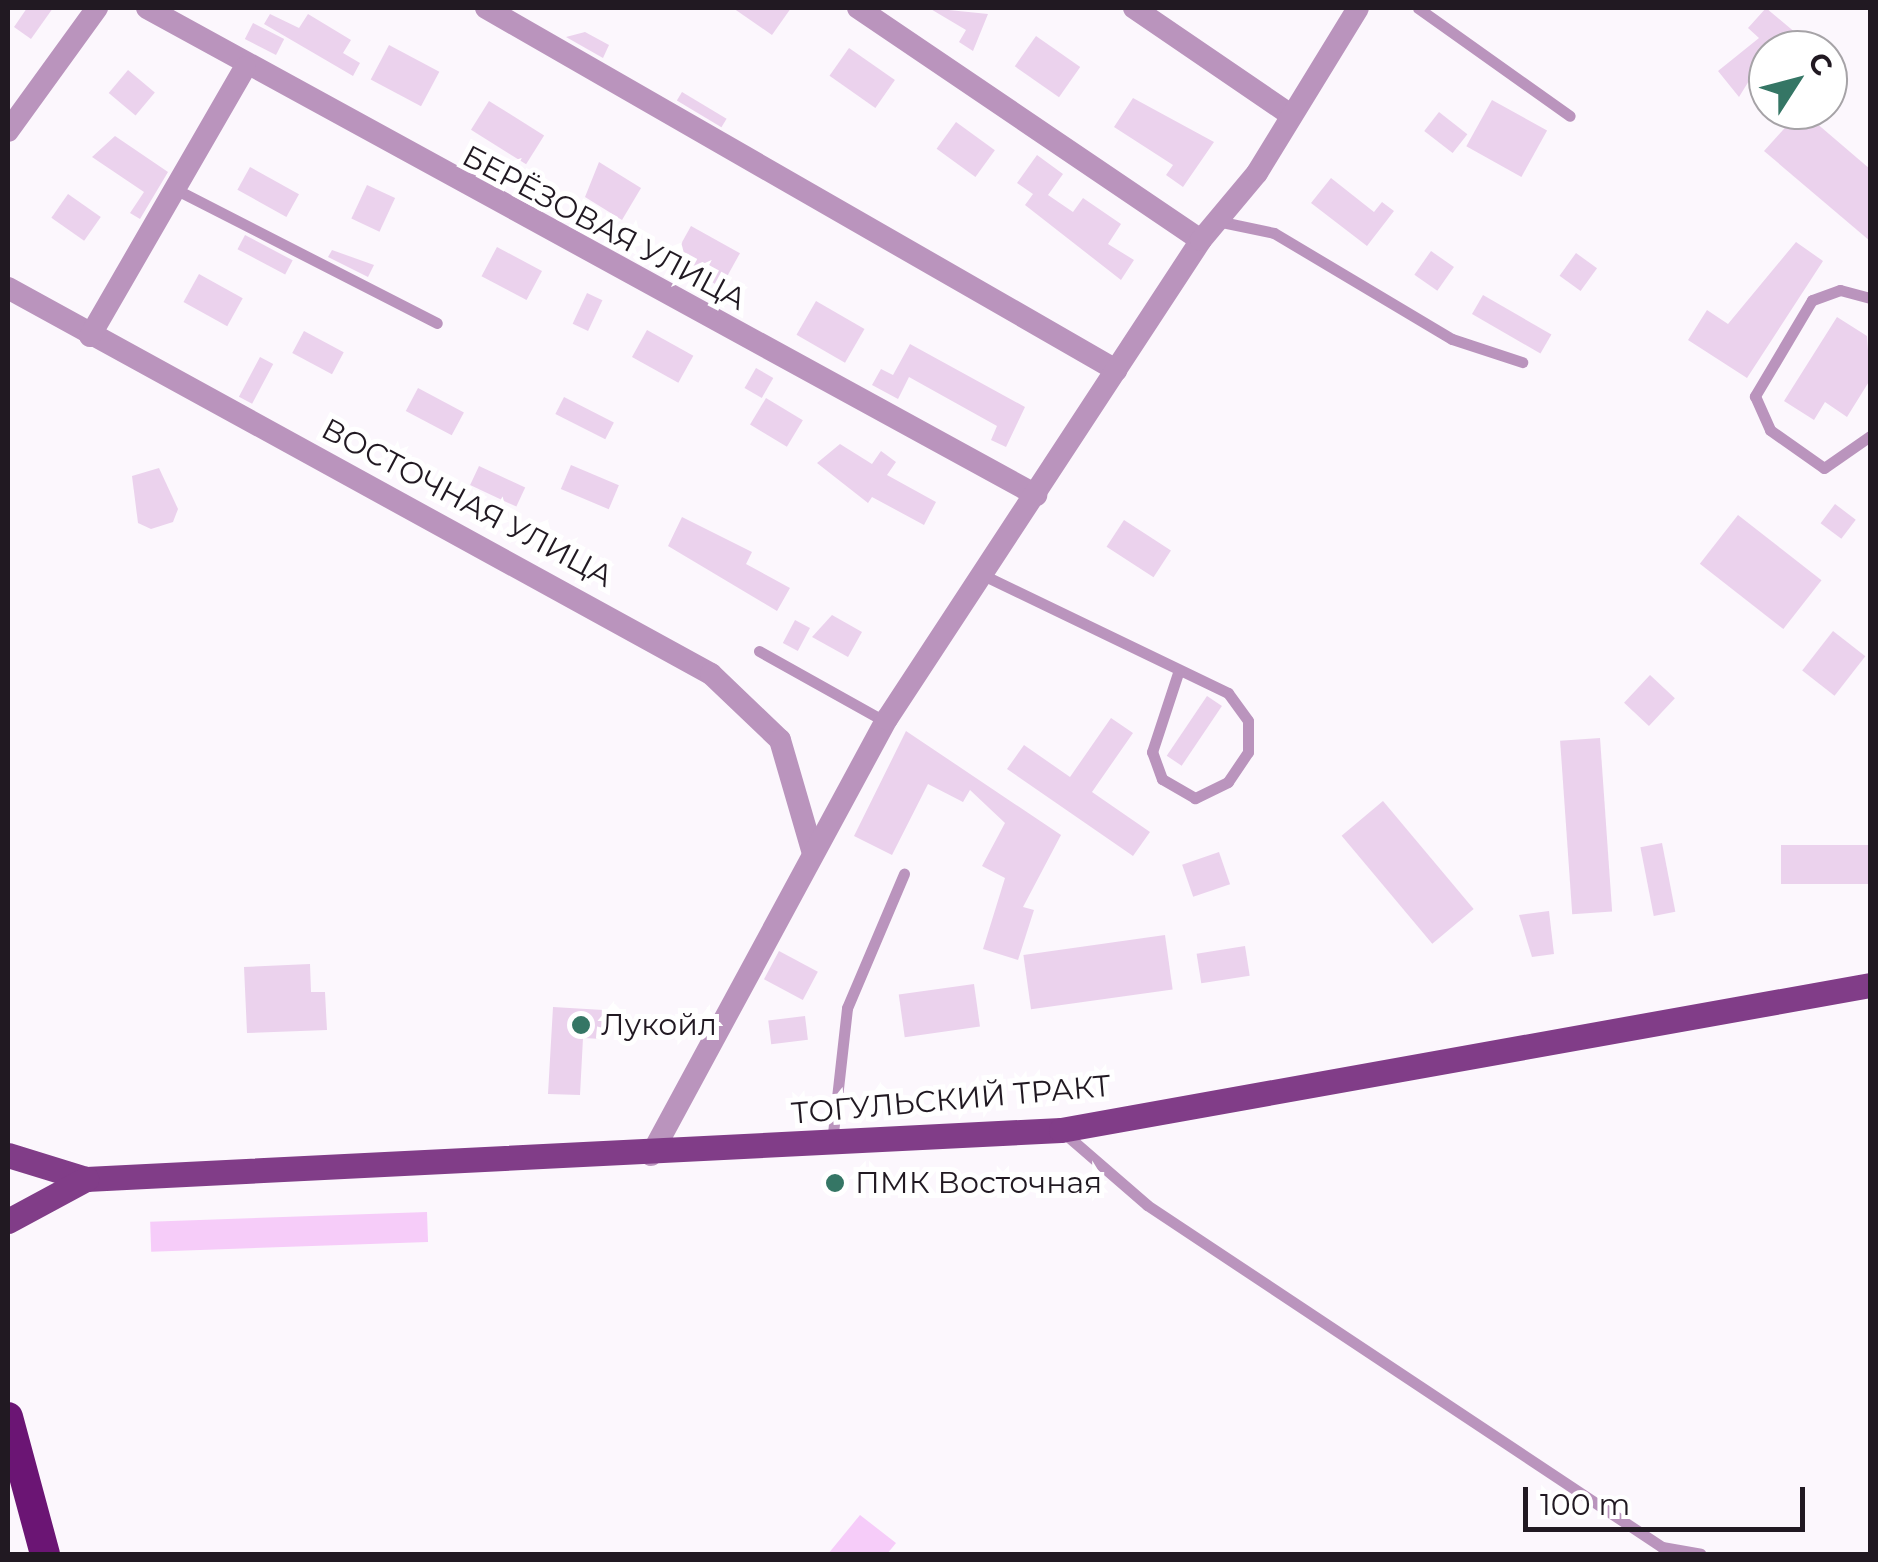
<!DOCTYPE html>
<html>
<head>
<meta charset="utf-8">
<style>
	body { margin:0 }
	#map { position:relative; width:1878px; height:1562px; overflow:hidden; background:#fcf7fd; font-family:Montserrat,sans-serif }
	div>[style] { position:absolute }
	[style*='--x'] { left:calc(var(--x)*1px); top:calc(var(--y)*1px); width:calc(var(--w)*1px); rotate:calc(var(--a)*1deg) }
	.green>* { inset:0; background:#f6ccf9; transform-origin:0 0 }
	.building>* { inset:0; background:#ebd2ed; transform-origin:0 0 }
	.lane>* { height:11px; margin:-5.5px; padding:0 5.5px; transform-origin:5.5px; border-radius:5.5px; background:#ba94bd }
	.street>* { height:22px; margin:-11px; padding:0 11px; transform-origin:11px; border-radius:11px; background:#ba94bd }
	.primary>* { height:25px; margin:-12.5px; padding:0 12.5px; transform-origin:12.5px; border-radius:12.5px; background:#813d88 }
	.highway>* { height:30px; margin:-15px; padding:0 15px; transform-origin:15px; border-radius:15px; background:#6b1574 }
	.dots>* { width:28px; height:28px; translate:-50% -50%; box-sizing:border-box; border:5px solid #fff; border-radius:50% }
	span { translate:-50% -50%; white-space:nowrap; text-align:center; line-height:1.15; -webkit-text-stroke:10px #fff; paint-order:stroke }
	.street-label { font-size:30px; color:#211922 }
	.poi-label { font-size:30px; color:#211922 }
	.left { translate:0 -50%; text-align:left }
	.frame { position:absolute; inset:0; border:10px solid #211922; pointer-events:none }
	.north { position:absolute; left:1748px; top:30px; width:100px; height:100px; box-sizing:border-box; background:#fff; border:2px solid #a6a3a7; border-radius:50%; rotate:54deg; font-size:28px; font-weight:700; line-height:40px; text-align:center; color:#211922 }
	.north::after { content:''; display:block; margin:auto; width:35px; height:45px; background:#357665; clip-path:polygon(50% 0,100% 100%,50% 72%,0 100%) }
	.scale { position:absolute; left:1523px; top:1487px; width:282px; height:45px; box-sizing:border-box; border:5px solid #211922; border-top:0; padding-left:12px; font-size:30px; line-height:35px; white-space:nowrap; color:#211922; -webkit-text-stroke:8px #fff; paint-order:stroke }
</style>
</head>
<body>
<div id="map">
	<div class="green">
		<div style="left:427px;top:1212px;width:30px;height:277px;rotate:88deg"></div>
		<div style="clip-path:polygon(860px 1515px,896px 1543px,887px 1554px,828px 1554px)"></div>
	</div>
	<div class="building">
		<div style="clip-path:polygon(27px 8px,53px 8px,31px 39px,14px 27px)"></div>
		<div style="clip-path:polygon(733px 8px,791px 8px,772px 35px)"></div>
		<div style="clip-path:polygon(929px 8px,988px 14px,973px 51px,959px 42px,966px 30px)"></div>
		<div style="clip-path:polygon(1766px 8px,1816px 50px,1768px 50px,1739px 97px,1718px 71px,1759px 38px,1748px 28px)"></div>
		<div style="clip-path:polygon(270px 14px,299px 28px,308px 14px,351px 40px,343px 53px,360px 63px,353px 76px,264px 24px)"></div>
		<div style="left:253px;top:23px;width:35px;height:18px;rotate:27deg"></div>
		<div style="clip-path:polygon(585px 32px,609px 45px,603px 58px,566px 37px)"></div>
		<div style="left:1036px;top:36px;width:54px;height:37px;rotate:35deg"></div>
		<div style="left:389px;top:45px;width:57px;height:39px;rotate:28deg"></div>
		<div style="left:849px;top:48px;width:56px;height:34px;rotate:35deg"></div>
		<div style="left:128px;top:70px;width:35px;height:30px;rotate:40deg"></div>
		<div style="left:682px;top:92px;width:52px;height:10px;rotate:31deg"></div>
		<div style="clip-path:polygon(1133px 98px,1214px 142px,1183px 187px,1166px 175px,1173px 165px,1114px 127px)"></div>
		<div style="left:1492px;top:100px;width:63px;height:53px;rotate:29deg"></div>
		<div style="left:489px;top:101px;width:65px;height:34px;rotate:32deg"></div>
		<div style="clip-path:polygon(1801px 110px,1870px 169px,1870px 241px,1764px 151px)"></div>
		<div style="left:1439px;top:112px;width:36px;height:24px;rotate:38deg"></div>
		<div style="left:956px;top:122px;width:48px;height:33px;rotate:36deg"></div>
		<div style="clip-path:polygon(115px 136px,168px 172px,140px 219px,130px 213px,144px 192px,92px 157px)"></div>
		<div style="clip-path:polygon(1037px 155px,1063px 174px,1048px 195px,1073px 212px,1083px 198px,1121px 224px,1108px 244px,1134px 260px,1121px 280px,1025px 205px,1033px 194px,1017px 183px)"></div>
		<div style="clip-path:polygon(599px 162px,641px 188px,622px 220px,585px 197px)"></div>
		<div style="left:250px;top:167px;width:56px;height:26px;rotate:29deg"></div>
		<div style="clip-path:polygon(1331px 178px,1374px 212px,1382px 202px,1394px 211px,1367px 246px,1311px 203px)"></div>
		<div style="left:367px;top:185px;width:31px;height:37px;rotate:25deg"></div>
		<div style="left:68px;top:194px;width:40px;height:29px;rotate:35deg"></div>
		<div style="left:691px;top:226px;width:56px;height:39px;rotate:29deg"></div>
		<div style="left:245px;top:235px;width:54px;height:16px;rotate:28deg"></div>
		<div style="clip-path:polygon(1796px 242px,1823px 261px,1747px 378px,1688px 340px,1707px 310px,1728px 324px)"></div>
		<div style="left:497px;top:247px;width:51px;height:33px;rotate:28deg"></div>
		<div style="clip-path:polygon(332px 250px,374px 265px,368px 277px,328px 257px)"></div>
		<div style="left:1431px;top:251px;width:28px;height:29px;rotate:35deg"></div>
		<div style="left:1576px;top:253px;width:26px;height:28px;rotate:36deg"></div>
		<div style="left:199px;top:274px;width:50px;height:32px;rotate:29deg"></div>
		<div style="left:587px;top:293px;width:17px;height:34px;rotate:25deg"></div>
		<div style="left:1483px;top:295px;width:79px;height:22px;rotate:30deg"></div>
		<div style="left:816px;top:301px;width:56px;height:39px;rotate:30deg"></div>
		<div style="clip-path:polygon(1837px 317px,1867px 336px,1870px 380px,1847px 417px,1825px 402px,1814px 420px,1784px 401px)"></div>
		<div style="left:647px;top:330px;width:53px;height:31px;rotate:29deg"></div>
		<div style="left:304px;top:331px;width:45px;height:25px;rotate:28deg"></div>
		<div style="clip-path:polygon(910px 344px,1025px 407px,1006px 447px,991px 440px,997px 426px,909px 377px,898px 399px,872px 385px,881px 369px,893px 375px)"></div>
		<div style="left:260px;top:357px;width:15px;height:45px;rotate:28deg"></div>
		<div style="left:756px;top:368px;width:20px;height:23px;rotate:30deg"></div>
		<div style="left:418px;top:388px;width:52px;height:26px;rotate:28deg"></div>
		<div style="left:564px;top:397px;width:56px;height:19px;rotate:27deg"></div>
		<div style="left:766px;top:398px;width:43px;height:31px;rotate:31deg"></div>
		<div style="clip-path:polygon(840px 444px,872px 464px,881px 451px,896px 462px,887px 475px,936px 502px,924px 525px,872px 497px,868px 503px,817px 463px)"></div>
		<div style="left:571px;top:465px;width:52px;height:26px;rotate:23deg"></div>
		<div style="left:479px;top:466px;width:51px;height:21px;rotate:25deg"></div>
		<div style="clip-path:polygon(159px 468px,178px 509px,173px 522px,151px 529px,138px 523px,132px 476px)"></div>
		<div style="left:1835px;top:504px;width:26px;height:24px;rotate:37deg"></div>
		<div style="left:1738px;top:515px;width:106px;height:62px;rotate:38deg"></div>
		<div style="clip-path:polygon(682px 517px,752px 552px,746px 564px,790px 588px,777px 611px,668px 546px)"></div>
		<div style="left:1124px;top:520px;width:56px;height:32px;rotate:33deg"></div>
		<div style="clip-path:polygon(832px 615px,862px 632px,848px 657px,812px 637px)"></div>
		<div style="left:795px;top:620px;width:17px;height:26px;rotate:28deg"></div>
		<div style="left:1833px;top:631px;width:41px;height:50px;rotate:38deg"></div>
		<div style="left:1650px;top:675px;width:34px;height:38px;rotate:43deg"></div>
		<div style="left:1207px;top:696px;width:18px;height:72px;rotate:34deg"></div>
		<div style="clip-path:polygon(1111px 718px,1133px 733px,1092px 792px,1150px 832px,1133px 856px,1007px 769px,1024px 745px,1070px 777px)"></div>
		<div style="clip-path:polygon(906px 731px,1061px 835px,1023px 907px,1034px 910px,1018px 960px,983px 949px,1005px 878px,982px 866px,1005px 823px,970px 790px,963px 802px,928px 784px,892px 855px,854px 836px)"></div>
		<div style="left:1600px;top:738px;width:174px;height:40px;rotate:86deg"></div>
		<div style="left:1383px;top:801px;width:141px;height:54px;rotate:50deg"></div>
		<div style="left:1662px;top:843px;width:70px;height:22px;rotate:79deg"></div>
		<div style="left:1870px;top:845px;width:39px;height:89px;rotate:90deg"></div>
		<div style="left:1219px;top:852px;width:34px;height:39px;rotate:71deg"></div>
		<div style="clip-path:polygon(1549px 911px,1554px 954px,1532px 957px,1519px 915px)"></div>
		<div style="left:1165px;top:935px;width:55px;height:143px;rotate:82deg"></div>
		<div style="left:1245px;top:946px;width:30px;height:49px;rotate:81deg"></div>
		<div style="left:779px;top:951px;width:44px;height:32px;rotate:28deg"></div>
		<div style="clip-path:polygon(310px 964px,311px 992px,325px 992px,327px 1030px,247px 1033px,244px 967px)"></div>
		<div style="left:974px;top:984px;width:43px;height:76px;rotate:82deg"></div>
		<div style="clip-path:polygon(553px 1007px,603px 1010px,602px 1039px,583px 1038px,580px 1095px,548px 1094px)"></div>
		<div style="left:805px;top:1016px;width:24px;height:37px;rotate:83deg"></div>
	</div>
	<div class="lane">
		<div style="--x:1418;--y:8;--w:186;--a:35.4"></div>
		<div style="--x:175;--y:189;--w:294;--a:27.1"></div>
		<div style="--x:1217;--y:221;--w:58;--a:11.9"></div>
		<div style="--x:1274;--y:233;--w:207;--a:30.8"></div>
		<div style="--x:1452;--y:339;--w:74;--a:18.2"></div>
		<div style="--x:1870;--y:298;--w:31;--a:-165"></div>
		<div style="--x:1840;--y:290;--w:30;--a:160"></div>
		<div style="--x:1812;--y:300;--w:112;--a:120.7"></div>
		<div style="--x:1755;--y:396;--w:37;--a:66"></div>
		<div style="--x:1770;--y:430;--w:66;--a:35.1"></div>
		<div style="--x:1824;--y:468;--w:56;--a:-34.8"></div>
		<div style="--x:983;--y:575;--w:272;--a:25.7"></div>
		<div style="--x:1228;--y:693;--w:34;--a:54"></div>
		<div style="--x:1248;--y:721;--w:31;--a:90"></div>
		<div style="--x:1248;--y:752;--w:36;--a:124"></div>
		<div style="--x:1228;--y:782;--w:37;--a:154"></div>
		<div style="--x:1195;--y:798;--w:38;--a:-150"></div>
		<div style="--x:1162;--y:779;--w:29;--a:-110"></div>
		<div style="--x:1152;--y:752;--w:86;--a:-71.8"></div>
		<div style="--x:759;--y:651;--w:145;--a:29.2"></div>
		<div style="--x:1064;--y:1133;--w:110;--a:40.9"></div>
		<div style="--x:1147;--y:1205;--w:618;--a:33.59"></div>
		<div style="--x:1662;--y:1547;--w:39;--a:10"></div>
		<div style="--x:832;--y:1142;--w:135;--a:-83.6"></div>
		<div style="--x:847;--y:1008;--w:146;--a:-67"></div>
	</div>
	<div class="street">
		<div style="--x:147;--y:8;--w:1014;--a:28.71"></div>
		<div style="--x:486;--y:8;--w:727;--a:29.88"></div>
		<div style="--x:858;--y:8;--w:414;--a:34.1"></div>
		<div style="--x:1134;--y:8;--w:190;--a:34.3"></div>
		<div style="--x:8;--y:131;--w:152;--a:-54.1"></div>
		<div style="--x:8;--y:288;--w:802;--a:28.77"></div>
		<div style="--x:711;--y:674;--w:95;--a:43.7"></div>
		<div style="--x:780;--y:740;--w:115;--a:73.8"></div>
		<div style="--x:90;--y:336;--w:310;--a:-60"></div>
		<div style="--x:651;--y:1155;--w:496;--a:-61.6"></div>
		<div style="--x:887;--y:719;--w:573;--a:-56.75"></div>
		<div style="--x:1201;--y:240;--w:87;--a:-50.1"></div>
		<div style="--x:1257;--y:173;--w:193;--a:-58.5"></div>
	</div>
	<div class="primary">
		<div style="--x:8;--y:1155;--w:82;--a:17.1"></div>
		<div style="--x:86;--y:1179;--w:976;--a:-2.88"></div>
		<div style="--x:1061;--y:1130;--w:822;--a:-10.16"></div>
		<div style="--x:8;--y:1221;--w:89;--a:-28.3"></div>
	</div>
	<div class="highway">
		<div style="--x:8;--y:1417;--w:142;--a:74.9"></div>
	</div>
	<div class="dots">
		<div style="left:581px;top:1025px;background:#357665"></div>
		<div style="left:835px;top:1183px;background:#357665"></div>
	</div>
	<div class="street-label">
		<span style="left:604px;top:228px;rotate:28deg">БЕРЁЗОВАЯ УЛИЦА</span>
		<span style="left:467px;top:503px;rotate:28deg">ВОСТОЧНАЯ УЛИЦА</span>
		<span style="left:951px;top:1100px;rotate:-5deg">ТОГУЛЬСКИЙ ТРАКТ</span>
	</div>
	<div class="poi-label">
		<span class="left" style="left:601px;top:1025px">Лукойл</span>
		<span class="left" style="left:855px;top:1183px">ПМК Восточная</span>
	</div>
	<div class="frame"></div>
	<div class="north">С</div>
	<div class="scale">100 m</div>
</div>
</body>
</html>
